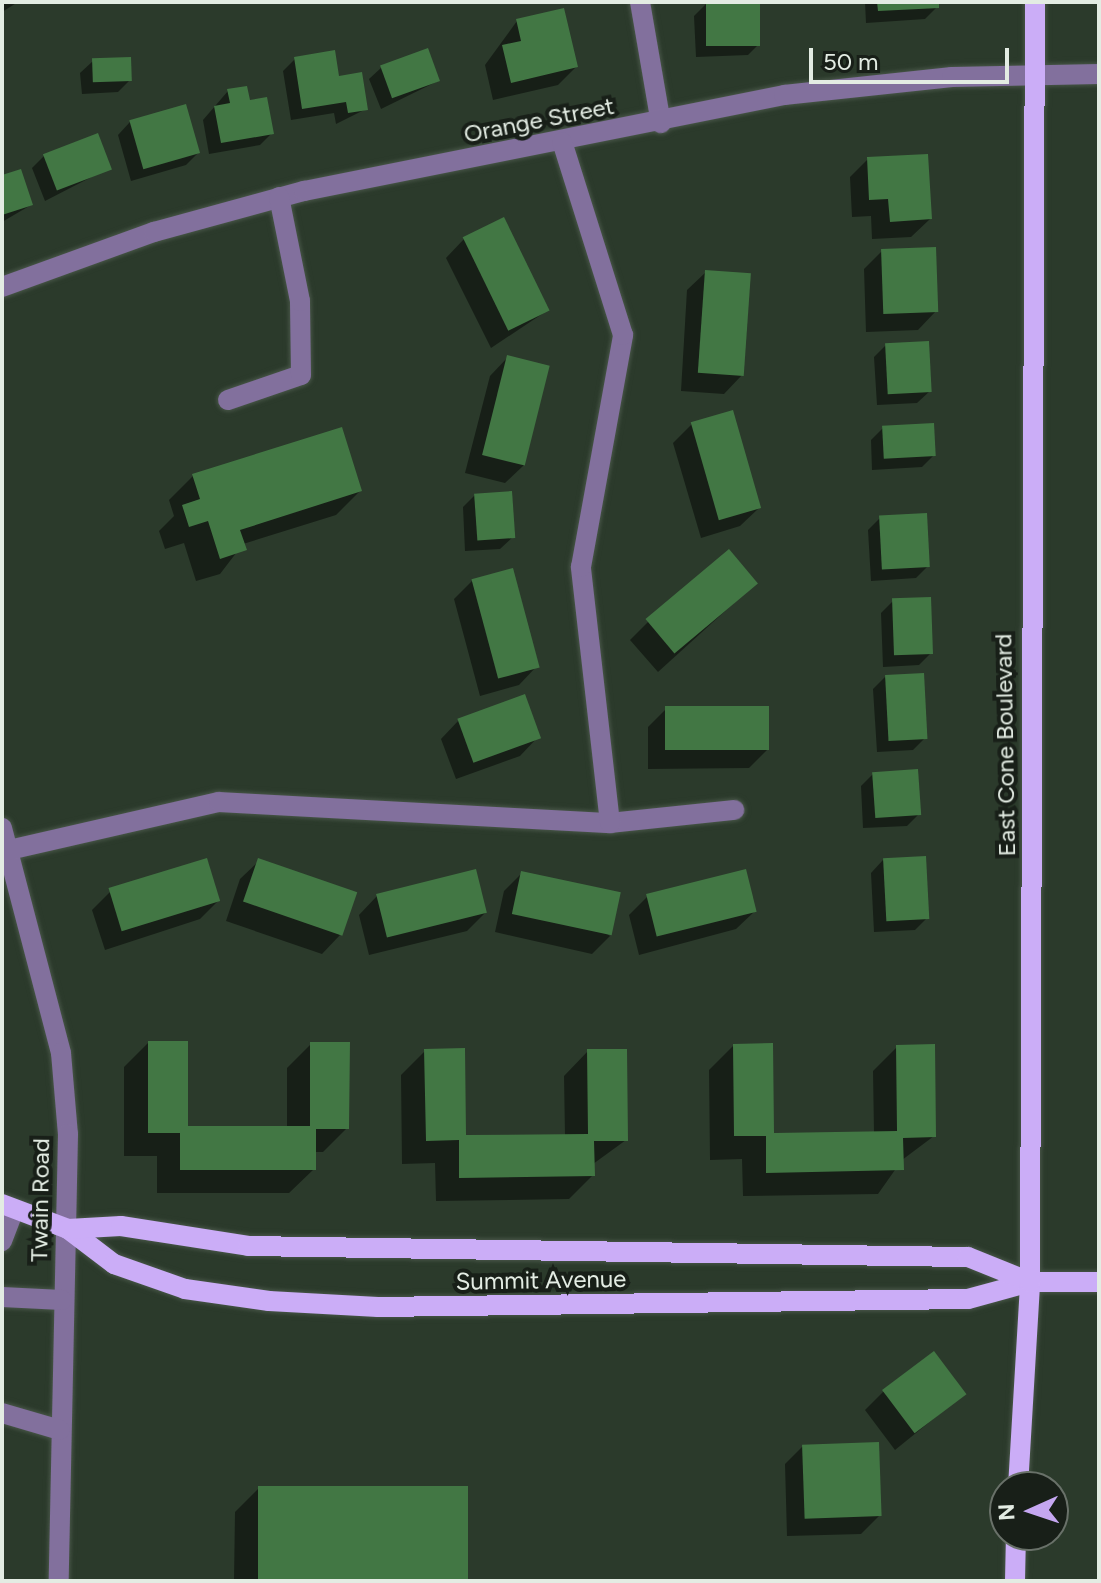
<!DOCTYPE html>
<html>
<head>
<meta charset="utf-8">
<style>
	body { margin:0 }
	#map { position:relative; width:1101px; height:1583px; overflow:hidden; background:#2b3a2b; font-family:Figtree,sans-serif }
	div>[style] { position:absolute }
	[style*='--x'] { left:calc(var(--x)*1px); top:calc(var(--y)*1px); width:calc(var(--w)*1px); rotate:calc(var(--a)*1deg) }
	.shadow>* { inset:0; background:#0007 }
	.building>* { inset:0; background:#427744; transform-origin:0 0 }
	.roads { filter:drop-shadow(0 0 2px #485648) drop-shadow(0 0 2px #485648) }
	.minor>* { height:20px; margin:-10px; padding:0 10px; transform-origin:10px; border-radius:10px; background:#82709d }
	.major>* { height:20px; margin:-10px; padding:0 10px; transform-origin:10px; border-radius:10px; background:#cbadf7 }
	span { translate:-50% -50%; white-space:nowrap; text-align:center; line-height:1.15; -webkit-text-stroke:8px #181f18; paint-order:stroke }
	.street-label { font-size:24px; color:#e3ece3 }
	.frame { position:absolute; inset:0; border:4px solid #e3ece3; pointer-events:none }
	.north { position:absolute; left:989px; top:1471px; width:80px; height:80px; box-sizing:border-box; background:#181f18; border:2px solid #697169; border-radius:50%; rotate:267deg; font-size:22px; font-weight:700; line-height:32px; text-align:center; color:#e3ece3 }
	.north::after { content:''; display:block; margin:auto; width:28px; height:36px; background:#c5a7f1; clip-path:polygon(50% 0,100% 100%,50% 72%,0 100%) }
	.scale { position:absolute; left:809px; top:48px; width:200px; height:36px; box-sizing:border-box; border:4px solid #e3ece3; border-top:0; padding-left:10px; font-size:24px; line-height:28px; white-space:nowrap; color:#e3ece3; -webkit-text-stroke:6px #181f18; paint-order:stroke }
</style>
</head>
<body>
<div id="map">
	<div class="shadow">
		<div style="clip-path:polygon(2px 2px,18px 2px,2px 12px)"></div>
		<div style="clip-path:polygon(758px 2px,760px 43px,748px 55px,696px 57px,694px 16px,706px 4px)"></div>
		<div style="clip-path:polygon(865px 2px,937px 2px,937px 7px,925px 19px,866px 23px)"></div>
		<div style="clip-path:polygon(517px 21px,576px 67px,558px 85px,493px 100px,485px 65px)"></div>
		<div style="clip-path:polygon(295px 59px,338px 78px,366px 109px,336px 124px,334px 113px,291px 120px,283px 71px)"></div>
		<div style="clip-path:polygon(93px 61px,130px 80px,118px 92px,82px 94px,80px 73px)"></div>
		<div style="clip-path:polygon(382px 67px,438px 81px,381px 109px,369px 79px)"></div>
		<div style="clip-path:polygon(228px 91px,272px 133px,260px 145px,209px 154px,203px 120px)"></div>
		<div style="clip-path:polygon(130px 122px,198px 153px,186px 165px,131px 181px,118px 135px)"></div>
		<div style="clip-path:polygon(44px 156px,109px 168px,45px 201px,32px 168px)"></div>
		<div style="clip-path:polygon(868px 159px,930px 219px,911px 237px,872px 239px,871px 216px,852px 217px,850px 177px)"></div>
		<div style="clip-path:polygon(2px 177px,31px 205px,2px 222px)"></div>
		<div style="clip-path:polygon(464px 239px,548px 310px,491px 348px,446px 258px)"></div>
		<div style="clip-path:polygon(882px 251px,936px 311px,918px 330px,866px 332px,864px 269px)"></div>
		<div style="clip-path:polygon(706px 272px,742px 375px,724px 394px,681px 391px,687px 290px)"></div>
		<div style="clip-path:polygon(886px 345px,930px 391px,917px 403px,877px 405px,874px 357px)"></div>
		<div style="clip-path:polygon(508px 357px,524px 465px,505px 483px,465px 473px,490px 376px)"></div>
		<div style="clip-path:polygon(692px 424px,759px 508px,740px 526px,701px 538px,673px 443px)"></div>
		<div style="clip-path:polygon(883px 428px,934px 455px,922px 467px,872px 470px,871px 440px)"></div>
		<div style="clip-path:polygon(193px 476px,360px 491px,336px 515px,243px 544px,220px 574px,196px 581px,184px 543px,165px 549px,159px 531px,174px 516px,169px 500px)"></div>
		<div style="clip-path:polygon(475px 495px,513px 537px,500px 549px,465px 551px,463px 507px)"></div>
		<div style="clip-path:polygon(880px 518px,928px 566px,916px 578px,871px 581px,868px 530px)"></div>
		<div style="clip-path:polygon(472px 581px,537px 666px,519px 685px,480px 696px,454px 599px)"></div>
		<div style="clip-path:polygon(756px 583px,658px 672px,630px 640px,648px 622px)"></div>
		<div style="clip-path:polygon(893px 601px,931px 653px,919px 665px,883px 667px,881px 613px)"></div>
		<div style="clip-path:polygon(885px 677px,925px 738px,913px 750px,877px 752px,873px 689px)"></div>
		<div style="clip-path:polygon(666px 709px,767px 750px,749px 768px,648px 769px,648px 727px)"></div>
		<div style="clip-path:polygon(459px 720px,538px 737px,520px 756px,456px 779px,441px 739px)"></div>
		<div style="clip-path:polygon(873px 774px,919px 814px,907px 826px,863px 828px,861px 786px)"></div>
		<div style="clip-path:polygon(883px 860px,927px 918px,915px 930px,874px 932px,871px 873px)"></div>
		<div style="clip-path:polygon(259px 861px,340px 935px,322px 954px,226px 921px,240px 879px)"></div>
		<div style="clip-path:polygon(522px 873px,610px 936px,592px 954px,495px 932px,504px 891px)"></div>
		<div style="clip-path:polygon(111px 891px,218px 901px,200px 919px,105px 950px,92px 910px)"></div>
		<div style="clip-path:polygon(377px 896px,485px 913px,467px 931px,369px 955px,359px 915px)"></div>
		<div style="clip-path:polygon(647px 897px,755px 911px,736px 929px,639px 955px,629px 915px)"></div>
		<div style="clip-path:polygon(148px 1043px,186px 1128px,287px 1128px,287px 1068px,311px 1044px,347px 1128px,323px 1152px,314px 1152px,314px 1169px,289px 1193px,157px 1193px,157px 1156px,124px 1156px,124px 1067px)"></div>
		<div style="clip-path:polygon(733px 1046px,772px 1135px,874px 1133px,873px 1071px,897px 1047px,934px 1136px,902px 1160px,878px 1194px,743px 1196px,742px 1159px,710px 1160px,709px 1070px)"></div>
		<div style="clip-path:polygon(425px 1051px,464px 1137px,565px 1136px,564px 1076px,588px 1051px,626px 1140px,593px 1164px,593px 1175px,569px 1199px,436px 1201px,435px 1163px,402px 1164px,401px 1075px)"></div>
		<div style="clip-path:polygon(883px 1392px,964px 1394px,895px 1450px,865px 1410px)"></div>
		<div style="clip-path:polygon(803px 1446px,879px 1516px,861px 1534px,787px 1536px,785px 1464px)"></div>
		<div style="clip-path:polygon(259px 1488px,465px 1581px,234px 1581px,235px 1512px)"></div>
	</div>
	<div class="building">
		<div style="left:706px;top:2px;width:54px;height:44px"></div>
		<div style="clip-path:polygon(877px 2px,939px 2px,939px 8px,878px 11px)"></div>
		<div style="clip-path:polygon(564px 8px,578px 67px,511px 83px,502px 45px,521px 41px,516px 19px)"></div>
		<div style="left:428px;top:48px;width:35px;height:51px;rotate:70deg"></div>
		<div style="clip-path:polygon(335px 50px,339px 76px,362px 72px,368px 110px,348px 113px,346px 102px,302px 109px,294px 57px)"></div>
		<div style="left:131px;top:57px;width:24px;height:39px;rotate:88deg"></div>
		<div style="clip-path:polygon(247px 86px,250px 100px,267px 97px,274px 134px,221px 143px,214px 106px,230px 103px,227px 89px)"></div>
		<div style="left:186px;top:104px;width:51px;height:59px;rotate:74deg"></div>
		<div style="left:98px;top:133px;width:39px;height:59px;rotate:69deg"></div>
		<div style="clip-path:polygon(928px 154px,932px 219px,890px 222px,888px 199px,869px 200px,867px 157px)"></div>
		<div style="clip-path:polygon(21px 169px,33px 205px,2px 215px,2px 175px)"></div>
		<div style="left:504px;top:217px;width:104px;height:46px;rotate:64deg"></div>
		<div style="left:936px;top:247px;width:65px;height:55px;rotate:88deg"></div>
		<div style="left:705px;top:270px;width:46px;height:103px;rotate:4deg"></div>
		<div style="left:929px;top:341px;width:51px;height:44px;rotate:87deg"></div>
		<div style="left:507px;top:355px;width:44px;height:103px;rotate:14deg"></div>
		<div style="left:733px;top:410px;width:102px;height:44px;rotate:74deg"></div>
		<div style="left:934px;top:423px;width:33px;height:52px;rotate:87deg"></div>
		<div style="clip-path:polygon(342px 427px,362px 491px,240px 530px,247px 550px,220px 559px,208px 521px,189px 527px,182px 505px,200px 499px,192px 474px)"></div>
		<div style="left:512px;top:491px;width:47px;height:38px;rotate:86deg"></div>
		<div style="left:927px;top:513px;width:54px;height:48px;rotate:87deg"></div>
		<div style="left:729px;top:549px;width:45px;height:109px;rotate:50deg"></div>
		<div style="left:513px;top:568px;width:103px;height:43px;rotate:75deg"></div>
		<div style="left:931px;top:597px;width:57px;height:39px;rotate:88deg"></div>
		<div style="left:924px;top:673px;width:66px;height:39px;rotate:87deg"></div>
		<div style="left:525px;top:694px;width:47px;height:72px;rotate:70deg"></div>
		<div style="left:769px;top:706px;width:44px;height:104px;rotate:90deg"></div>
		<div style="left:918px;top:769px;width:46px;height:46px;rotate:86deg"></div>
		<div style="left:926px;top:856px;width:63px;height:43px;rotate:87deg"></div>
		<div style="left:207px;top:858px;width:45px;height:103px;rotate:73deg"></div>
		<div style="left:258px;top:858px;width:105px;height:46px;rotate:19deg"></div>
		<div style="left:476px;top:869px;width:45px;height:103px;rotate:76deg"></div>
		<div style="left:746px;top:869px;width:44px;height:103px;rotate:76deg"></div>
		<div style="left:521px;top:871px;width:102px;height:44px;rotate:12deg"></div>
		<div style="clip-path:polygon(148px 1041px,188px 1041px,188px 1126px,310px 1126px,310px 1042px,350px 1042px,349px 1129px,316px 1129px,316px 1170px,180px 1170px,180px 1133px,148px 1133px)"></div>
		<div style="clip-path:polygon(773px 1043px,774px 1133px,897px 1131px,896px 1045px,935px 1044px,936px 1137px,903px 1138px,904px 1170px,766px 1173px,766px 1136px,734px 1136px,733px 1044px)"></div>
		<div style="clip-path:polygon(465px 1048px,466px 1135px,588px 1134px,587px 1049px,627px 1049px,628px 1141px,594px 1141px,595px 1176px,459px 1178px,459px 1140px,426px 1141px,424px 1049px)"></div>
		<div style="left:934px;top:1351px;width:54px;height:65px;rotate:53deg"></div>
		<div style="left:879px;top:1442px;width:74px;height:77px;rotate:88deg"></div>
		<div style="left:258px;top:1486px;width:210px;height:95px"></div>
	</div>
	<div class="roads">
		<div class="minor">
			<div style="--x:640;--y:2;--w:123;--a:80.2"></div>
			<div style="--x:2;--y:287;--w:162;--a:-19.9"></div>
			<div style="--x:154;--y:232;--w:156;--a:-15.3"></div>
			<div style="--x:304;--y:191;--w:490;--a:-11.3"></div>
			<div style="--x:784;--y:95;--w:169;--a:-6.1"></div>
			<div style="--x:952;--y:77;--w:147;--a:-1.2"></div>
			<div style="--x:228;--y:400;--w:77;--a:-18.9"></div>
			<div style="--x:301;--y:375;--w:74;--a:-90.8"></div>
			<div style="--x:300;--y:301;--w:106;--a:-101.4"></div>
			<div style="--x:610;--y:823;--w:125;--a:-6"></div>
			<div style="--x:2;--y:828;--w:233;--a:75.3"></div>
			<div style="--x:61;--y:1053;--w:81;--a:85.1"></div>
			<div style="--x:68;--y:1134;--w:447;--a:91.2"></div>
			<div style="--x:9;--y:850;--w:215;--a:-12.9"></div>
			<div style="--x:219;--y:802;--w:392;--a:3.1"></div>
			<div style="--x:610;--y:823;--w:258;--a:-96.5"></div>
			<div style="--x:581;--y:567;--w:236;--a:-79.7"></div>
			<div style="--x:623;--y:335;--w:202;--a:-107.5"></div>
			<div style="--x:2;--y:1241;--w:34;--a:-69"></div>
			<div style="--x:2;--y:1297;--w:60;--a:2.9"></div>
			<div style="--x:2;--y:1413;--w:60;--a:16.3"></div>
		</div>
		<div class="major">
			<div style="--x:2;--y:1204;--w:71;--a:20.7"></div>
			<div style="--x:68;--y:1229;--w:58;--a:37.3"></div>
			<div style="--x:114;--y:1264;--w:75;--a:19.4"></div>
			<div style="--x:185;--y:1289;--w:85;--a:8.1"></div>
			<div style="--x:269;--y:1301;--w:109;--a:3.2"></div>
			<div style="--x:378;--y:1307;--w:590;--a:-0.78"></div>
			<div style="--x:968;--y:1299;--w:64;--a:-15.3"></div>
			<div style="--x:1030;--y:1282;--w:69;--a:0"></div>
			<div style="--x:68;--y:1229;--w:53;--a:-3.2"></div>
			<div style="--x:121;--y:1226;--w:129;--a:8.9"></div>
			<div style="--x:248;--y:1246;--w:720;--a:0.88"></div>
			<div style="--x:968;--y:1257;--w:67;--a:22"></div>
			<div style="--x:1018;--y:1487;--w:205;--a:-86.6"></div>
			<div style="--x:1030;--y:1282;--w:1280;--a:-89.78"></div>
			<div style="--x:1015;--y:1581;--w:46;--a:-88.8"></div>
		</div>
	</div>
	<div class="street-label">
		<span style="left:539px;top:120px;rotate:-11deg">Orange Street</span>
		<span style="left:1005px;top:745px;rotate:-91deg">East Cone Boulevard</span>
		<span style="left:40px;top:1200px;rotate:-89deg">Twain Road</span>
		<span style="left:541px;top:1280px;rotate:-1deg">Summit Avenue</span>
	</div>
	<div class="frame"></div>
	<div class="north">N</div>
	<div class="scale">50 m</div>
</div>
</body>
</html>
